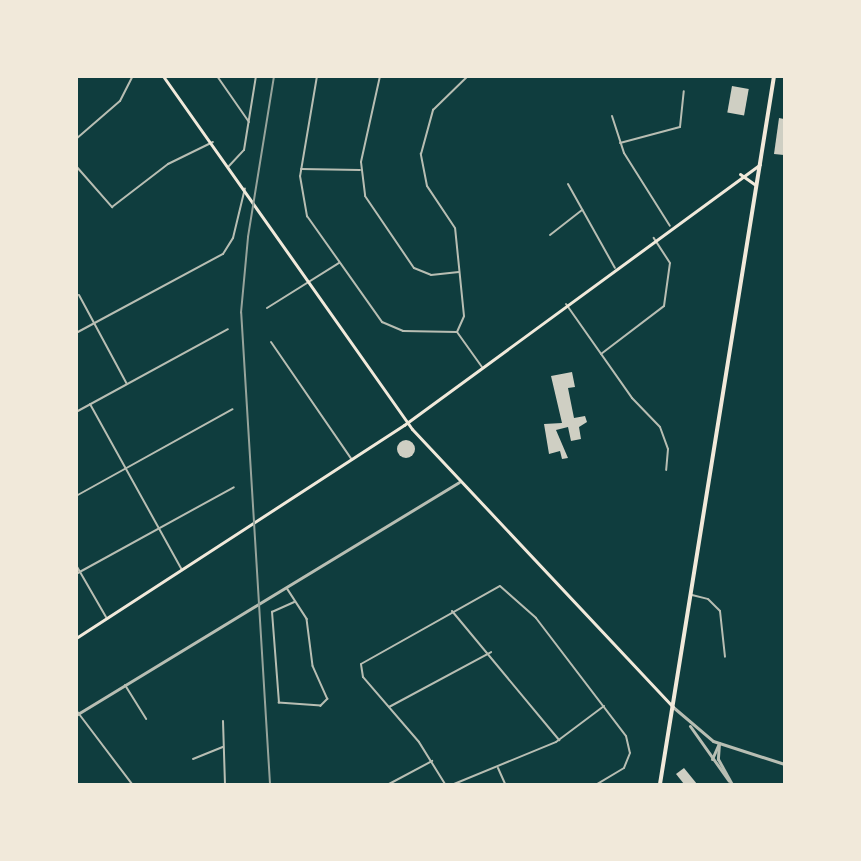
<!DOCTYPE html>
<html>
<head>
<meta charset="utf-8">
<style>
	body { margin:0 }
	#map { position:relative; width:861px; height:861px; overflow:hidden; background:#0f3d3e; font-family:Jost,sans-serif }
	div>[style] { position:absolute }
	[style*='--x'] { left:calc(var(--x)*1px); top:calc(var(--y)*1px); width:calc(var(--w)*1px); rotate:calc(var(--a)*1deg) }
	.building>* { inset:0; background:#cfcfc3; transform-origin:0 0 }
	.round { border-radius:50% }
	.service>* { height:1.5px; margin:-0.75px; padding:0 0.75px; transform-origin:0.75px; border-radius:0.75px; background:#b8beb3 }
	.minor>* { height:2px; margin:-1px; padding:0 1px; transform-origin:1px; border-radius:1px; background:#b8beb3 }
	.tertiary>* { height:3px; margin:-1.5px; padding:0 1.5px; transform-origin:1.5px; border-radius:1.5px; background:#b8beb3 }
	.secondary>* { height:3px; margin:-1.5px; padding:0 1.5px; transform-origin:1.5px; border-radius:1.5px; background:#f1e9da }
	.primary>* { height:4px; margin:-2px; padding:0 2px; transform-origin:2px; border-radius:2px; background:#f1e9da }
	.rail>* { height:1.5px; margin:-0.75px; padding:0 0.75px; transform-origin:0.75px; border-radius:0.75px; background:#97a49c }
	span { translate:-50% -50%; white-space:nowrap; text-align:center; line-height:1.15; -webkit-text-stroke:6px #f1e9da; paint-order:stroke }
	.frame { position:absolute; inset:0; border:78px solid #f1e9da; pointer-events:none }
</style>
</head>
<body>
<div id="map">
	<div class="building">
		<div style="left:732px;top:86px;width:17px;height:27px;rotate:10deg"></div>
		<div style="clip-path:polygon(779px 118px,784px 119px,784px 155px,774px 154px)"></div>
		<div style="clip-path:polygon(572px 372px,575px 387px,568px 388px,574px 418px,585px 416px,587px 422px,579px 427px,581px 439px,571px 441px,568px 427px,556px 430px,568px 458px,562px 459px,560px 451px,549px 454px,544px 424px,562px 423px,551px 376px)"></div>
		<div class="round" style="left:397px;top:440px;width:18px;height:18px"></div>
		<div style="clip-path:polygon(684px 768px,697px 784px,684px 784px,676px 774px)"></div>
	</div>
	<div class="service">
		<div style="--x:287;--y:588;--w:37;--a:57"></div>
		<div style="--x:307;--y:619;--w:47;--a:82.7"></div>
		<div style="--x:313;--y:666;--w:36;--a:66"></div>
		<div style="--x:328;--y:699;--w:10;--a:135"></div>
		<div style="--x:321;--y:706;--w:42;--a:-175.9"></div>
		<div style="--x:279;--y:703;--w:91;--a:-94.4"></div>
		<div style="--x:272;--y:612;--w:24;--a:-24"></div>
	</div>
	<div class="minor">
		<div style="--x:217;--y:76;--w:56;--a:55.2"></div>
		<div style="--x:317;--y:76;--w:101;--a:99.6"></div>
		<div style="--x:300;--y:176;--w:41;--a:80.1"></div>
		<div style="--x:307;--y:216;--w:130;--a:54.7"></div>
		<div style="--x:382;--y:322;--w:23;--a:23"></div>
		<div style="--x:403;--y:331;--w:54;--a:1.1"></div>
		<div style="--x:380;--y:76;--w:88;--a:102.5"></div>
		<div style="--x:361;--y:162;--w:34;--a:83"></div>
		<div style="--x:365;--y:196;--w:87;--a:55.8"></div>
		<div style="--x:414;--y:268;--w:18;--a:22"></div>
		<div style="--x:431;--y:275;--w:28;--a:-6"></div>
		<div style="--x:612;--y:116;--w:39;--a:72"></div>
		<div style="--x:624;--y:153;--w:86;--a:57.8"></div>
		<div style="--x:76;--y:139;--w:58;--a:-40.8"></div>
		<div style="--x:120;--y:101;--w:28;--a:-63"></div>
		<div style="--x:620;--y:143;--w:62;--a:-14.9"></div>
		<div style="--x:680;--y:127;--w:36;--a:-84"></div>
		<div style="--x:76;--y:166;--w:55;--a:48.7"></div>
		<div style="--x:112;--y:207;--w:71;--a:-37.5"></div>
		<div style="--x:168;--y:164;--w:50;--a:-26.1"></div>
		<div style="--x:229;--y:166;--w:22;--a:-47"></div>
		<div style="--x:244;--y:150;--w:75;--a:-80.8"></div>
		<div style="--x:301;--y:169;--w:59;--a:1"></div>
		<div style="--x:568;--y:184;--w:96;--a:60.8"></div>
		<div style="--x:550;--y:235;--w:41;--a:-38"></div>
		<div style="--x:79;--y:295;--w:101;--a:61.7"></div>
		<div style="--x:566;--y:304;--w:115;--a:54.9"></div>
		<div style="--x:632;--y:398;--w:40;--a:46"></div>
		<div style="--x:660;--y:427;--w:23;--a:70"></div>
		<div style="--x:668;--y:449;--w:21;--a:95"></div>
		<div style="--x:267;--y:308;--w:85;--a:-32"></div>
		<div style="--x:457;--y:332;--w:17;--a:-66"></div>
		<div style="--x:464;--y:316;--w:88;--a:-95.8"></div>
		<div style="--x:455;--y:228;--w:50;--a:-123.7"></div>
		<div style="--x:427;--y:186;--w:33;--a:-101"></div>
		<div style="--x:421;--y:154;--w:46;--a:-74.7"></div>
		<div style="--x:433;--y:110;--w:49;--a:-44.2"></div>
		<div style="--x:457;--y:332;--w:43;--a:54.5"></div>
		<div style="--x:76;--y:333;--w:167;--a:-28.3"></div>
		<div style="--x:223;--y:254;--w:19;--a:-58"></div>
		<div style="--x:233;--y:238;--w:51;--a:-76.5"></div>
		<div style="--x:271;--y:342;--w:143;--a:55.5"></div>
		<div style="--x:601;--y:354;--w:79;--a:-37.3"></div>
		<div style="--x:664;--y:306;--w:43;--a:-82.1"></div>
		<div style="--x:670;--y:263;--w:30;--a:-123"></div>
		<div style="--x:90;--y:404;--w:190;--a:61"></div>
		<div style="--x:76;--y:412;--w:173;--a:-28.6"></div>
		<div style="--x:76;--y:496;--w:179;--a:-29"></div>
		<div style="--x:76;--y:565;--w:60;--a:60"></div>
		<div style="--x:76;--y:574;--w:180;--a:-28.8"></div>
		<div style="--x:692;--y:595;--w:16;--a:14"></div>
		<div style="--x:708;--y:599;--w:17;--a:45"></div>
		<div style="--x:720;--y:611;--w:46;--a:83.8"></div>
		<div style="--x:452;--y:611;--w:168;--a:50.3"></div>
		<div style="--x:125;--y:685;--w:40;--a:58"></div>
		<div style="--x:389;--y:707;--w:116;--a:-28.3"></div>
		<div style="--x:76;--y:710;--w:93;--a:52.9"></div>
		<div style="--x:223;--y:721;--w:63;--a:88.2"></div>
		<div style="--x:193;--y:759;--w:32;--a:-22"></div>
		<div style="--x:498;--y:768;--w:17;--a:66"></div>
		<div style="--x:389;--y:784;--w:49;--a:-28.1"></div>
		<div style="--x:445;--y:784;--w:49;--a:-121.8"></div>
		<div style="--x:419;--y:742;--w:86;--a:-130.7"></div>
		<div style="--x:363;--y:677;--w:13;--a:-99"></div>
		<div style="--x:361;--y:664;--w:159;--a:-29.3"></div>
		<div style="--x:500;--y:586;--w:48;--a:41.6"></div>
		<div style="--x:536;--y:618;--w:148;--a:52.7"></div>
		<div style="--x:626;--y:736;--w:17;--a:77"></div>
		<div style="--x:630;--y:753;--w:16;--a:112"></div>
		<div style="--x:624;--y:768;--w:31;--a:149"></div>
		<div style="--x:454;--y:784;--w:110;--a:-22.4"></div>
		<div style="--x:556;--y:742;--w:60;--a:-36.9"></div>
	</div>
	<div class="tertiary">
		<div style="--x:673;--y:707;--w:52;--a:40.4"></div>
		<div style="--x:713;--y:741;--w:75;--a:17.9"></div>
		<div style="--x:76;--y:715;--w:448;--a:-31.3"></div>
		<div style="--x:690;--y:726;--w:67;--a:54.7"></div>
		<div style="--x:719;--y:743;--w:16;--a:94"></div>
		<div style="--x:718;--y:759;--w:29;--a:61"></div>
		<div style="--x:712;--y:759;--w:17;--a:-66"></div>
	</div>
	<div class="secondary">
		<div style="--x:163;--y:76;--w:432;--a:54.8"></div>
		<div style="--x:412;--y:429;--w:381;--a:46.8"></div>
		<div style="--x:740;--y:174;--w:19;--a:35"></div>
		<div style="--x:76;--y:638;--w:391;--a:-33"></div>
		<div style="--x:404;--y:425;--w:441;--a:-36.2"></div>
	</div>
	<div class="primary">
		<div style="--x:660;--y:784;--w:717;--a:-80.85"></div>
	</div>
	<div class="rail">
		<div style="--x:270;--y:784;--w:472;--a:-93.5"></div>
		<div style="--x:241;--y:313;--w:76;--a:-84.7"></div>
		<div style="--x:248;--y:237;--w:163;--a:-80.8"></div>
	</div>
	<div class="frame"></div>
</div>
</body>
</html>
